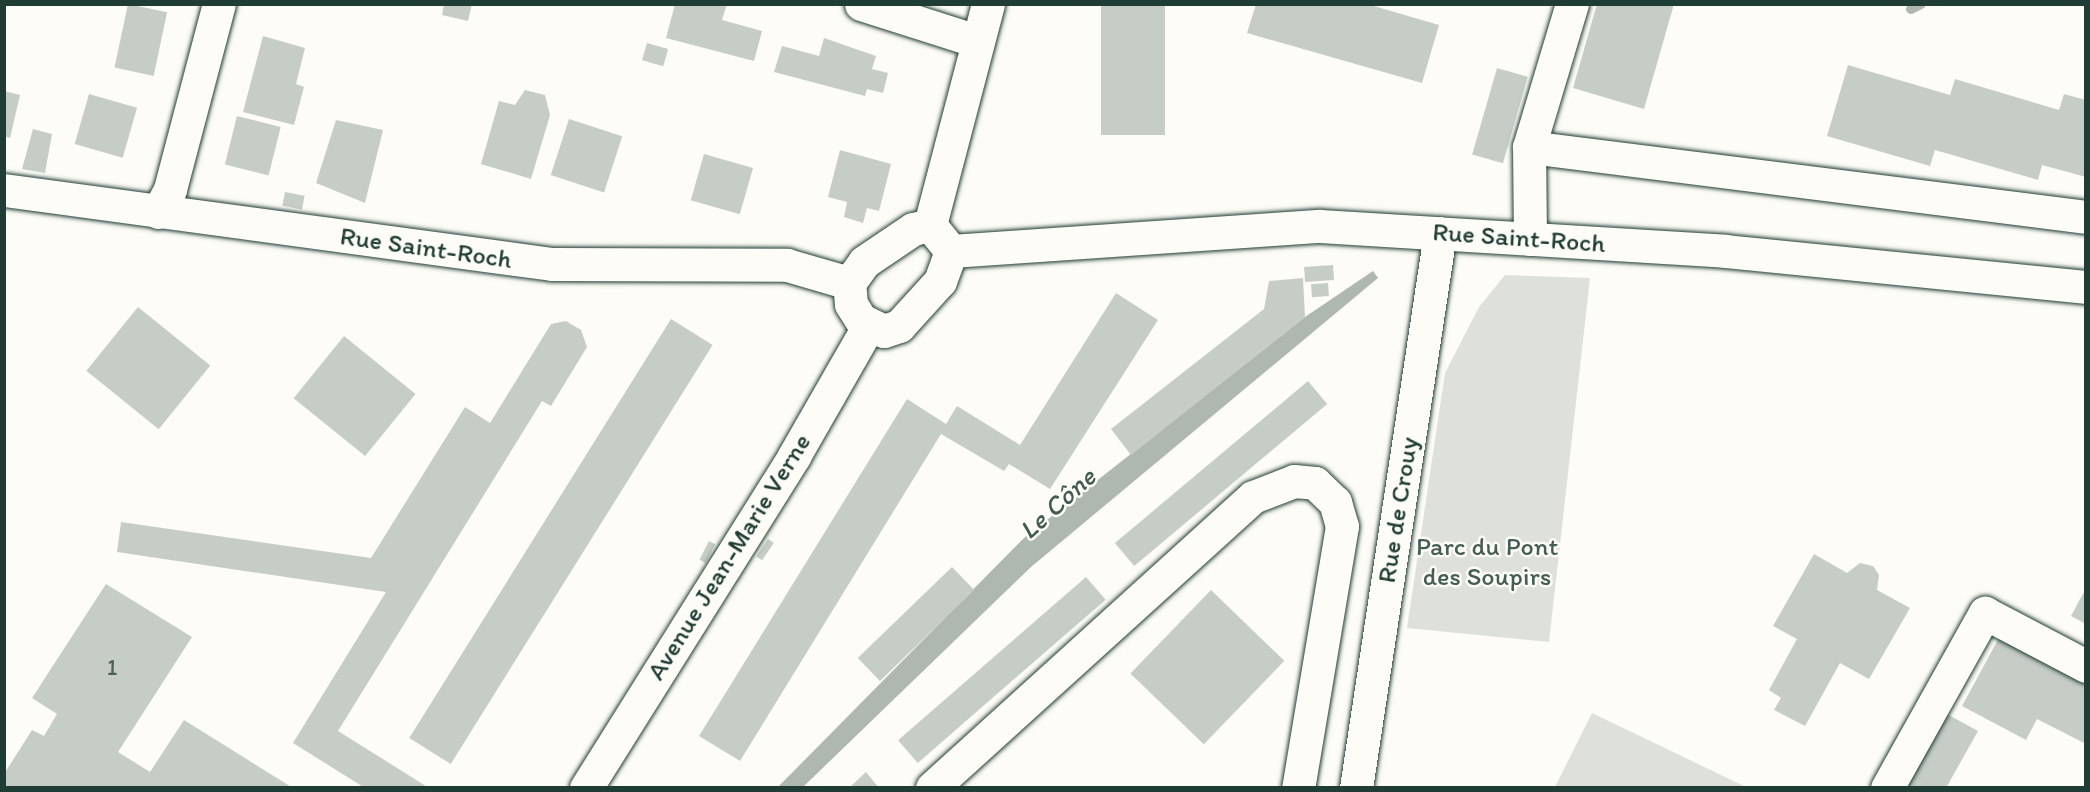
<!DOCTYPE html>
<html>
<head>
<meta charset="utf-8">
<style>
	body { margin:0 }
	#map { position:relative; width:2090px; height:792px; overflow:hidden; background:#fdfcf7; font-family:Itim,sans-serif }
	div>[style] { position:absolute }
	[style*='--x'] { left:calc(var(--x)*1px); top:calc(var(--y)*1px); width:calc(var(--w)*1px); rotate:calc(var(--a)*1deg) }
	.green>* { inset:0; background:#dde0db }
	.water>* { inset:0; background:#aeb8b1 }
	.stream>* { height:10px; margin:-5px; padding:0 5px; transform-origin:5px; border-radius:5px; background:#aeb8b1 }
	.building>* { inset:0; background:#c6cdc7; transform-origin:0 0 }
	.roads { filter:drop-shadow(0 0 2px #1f3d34) drop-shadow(0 0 2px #1f3d34) }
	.minor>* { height:33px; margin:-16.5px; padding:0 16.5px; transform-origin:16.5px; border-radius:16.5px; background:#fdfcf7 }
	span { translate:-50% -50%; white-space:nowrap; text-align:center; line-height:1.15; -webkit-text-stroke:5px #fdfcf7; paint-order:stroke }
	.number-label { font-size:22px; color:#496159 }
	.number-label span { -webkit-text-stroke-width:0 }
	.street-label { font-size:26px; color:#1f3d34 }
	.park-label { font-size:26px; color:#455e55 }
	.water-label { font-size:27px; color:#435c53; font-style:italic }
	.frame { position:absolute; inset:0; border:6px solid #1f3d34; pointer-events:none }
</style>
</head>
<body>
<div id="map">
	<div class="green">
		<div style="clip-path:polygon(1505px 275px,1590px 278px,1549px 642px,1407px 628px,1445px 373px,1479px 307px)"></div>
		<div style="clip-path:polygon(1592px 713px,1746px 787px,1555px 787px)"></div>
	</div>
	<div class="water">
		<div style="clip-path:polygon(1373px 271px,1378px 278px,1031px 567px,803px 787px,777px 788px,1024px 538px,1305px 317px)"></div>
	</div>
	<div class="stream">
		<div style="--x:1911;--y:9;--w:11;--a:-27"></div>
	</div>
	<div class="building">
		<div style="left:128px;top:4px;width:40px;height:65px;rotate:12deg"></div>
		<div style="clip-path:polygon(444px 4px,472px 4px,468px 21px,442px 15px)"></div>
		<div style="clip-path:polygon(675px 4px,727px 4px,722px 20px,762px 31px,754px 61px,666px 38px)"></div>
		<div style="left:1101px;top:4px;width:64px;height:131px"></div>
		<div style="clip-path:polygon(1256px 4px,1367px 4px,1439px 25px,1422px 83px,1247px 33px)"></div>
		<div style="clip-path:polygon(1597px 4px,1674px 4px,1644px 109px,1573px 88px)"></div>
		<div style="clip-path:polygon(263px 36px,305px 48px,296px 84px,304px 87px,294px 125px,243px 112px)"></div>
		<div style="clip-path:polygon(824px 38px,876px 56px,872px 69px,888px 73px,883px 93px,867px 89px,865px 96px,774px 72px,782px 46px,819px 56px)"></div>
		<div style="left:647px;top:43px;width:22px;height:18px;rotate:16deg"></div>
		<div style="clip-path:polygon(1848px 65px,1950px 95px,1955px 79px,2059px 110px,2064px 94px,2086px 100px,2086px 177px,2042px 165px,2038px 180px,1935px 150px,1930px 166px,1827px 136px)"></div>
		<div style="left:1497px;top:68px;width:32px;height:90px;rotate:16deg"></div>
		<div style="clip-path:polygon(525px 90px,545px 95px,550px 115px,531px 179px,481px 164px,499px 101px,515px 105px)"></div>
		<div style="clip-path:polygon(4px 91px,20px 95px,10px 138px,4px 136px)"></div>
		<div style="left:89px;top:94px;width:50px;height:52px;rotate:16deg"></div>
		<div style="left:237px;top:116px;width:45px;height:50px;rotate:14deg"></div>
		<div style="left:569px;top:119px;width:56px;height:59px;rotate:18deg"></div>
		<div style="clip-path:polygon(336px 120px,383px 130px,365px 203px,316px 183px)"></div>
		<div style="clip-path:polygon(33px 129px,52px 134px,45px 173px,22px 169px)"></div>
		<div style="clip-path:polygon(840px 150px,891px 164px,879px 211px,867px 208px,863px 223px,844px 217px,847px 202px,828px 197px)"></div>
		<div style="left:704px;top:154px;width:51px;height:48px;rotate:16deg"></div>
		<div style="left:285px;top:192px;width:20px;height:14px;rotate:11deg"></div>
		<div style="left:1333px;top:265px;width:15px;height:29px;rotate:86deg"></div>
		<div style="clip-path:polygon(1303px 278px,1305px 317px,1131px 455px,1111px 429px,1264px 309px,1269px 281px)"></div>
		<div style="left:1328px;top:283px;width:13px;height:17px;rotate:86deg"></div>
		<div style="clip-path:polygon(1116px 293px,1158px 320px,1050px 489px,1009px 464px,1004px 471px,941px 434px,740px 761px,699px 736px,907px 399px,946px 424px,957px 406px,1020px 445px)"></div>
		<div style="left:138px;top:307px;width:93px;height:82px;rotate:39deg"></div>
		<div style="left:671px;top:319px;width:49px;height:494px;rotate:32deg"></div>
		<div style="clip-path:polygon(566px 321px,581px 330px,587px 347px,551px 406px,542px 401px,338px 731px,429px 788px,365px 788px,293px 743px,386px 592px,117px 552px,121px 522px,371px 558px,465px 407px,490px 423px,551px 324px)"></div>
		<div style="left:344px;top:336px;width:92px;height:80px;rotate:39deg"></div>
		<div style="left:1308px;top:381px;width:30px;height:252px;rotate:50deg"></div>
		<div style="left:768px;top:539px;width:7px;height:21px;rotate:34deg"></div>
		<div style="left:709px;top:541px;width:7px;height:21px;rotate:27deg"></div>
		<div style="clip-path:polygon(1814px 554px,1847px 573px,1860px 563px,1873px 566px,1879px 575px,1877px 590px,1910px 608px,1869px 679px,1840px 663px,1805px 726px,1774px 710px,1781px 698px,1769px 690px,1797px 639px,1773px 626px)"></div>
		<div style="left:952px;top:567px;width:32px;height:131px;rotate:46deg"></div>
		<div style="left:1086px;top:577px;width:30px;height:249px;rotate:49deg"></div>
		<div style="clip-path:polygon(106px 584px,192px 637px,118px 752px,150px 772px,184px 720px,293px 788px,4px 788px,4px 774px,32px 730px,44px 736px,57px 714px,32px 698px)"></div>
		<div style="clip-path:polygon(2086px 588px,2086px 624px,2071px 616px)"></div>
		<div style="left:1211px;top:590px;width:102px;height:116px;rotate:44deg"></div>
		<div style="clip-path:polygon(2000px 636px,2086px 682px,2086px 744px,2037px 719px,2026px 740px,1962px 706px)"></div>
		<div style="clip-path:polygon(1945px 713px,1978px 731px,1946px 788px,1903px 788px)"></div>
		<div style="clip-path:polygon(866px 772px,879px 788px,849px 788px)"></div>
	</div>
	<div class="roads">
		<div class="minor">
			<div style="--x:861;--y:4;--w:122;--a:17.7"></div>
			<div style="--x:1529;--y:147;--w:561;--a:7.16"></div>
			<div style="--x:4;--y:190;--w:553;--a:7.69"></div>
			<div style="--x:552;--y:264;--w:235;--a:0.2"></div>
			<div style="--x:787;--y:265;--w:65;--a:16.2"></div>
			<div style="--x:158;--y:212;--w:26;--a:-62"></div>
			<div style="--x:170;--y:189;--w:191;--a:-75.2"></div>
			<div style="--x:930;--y:225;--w:33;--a:51"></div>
			<div style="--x:951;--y:251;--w:32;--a:110"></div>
			<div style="--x:940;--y:281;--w:61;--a:132.3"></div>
			<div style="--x:899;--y:326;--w:16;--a:162"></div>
			<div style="--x:884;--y:331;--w:25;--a:-154"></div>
			<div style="--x:861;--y:320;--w:19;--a:-122"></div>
			<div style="--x:851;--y:304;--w:21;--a:-95"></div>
			<div style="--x:849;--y:283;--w:26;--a:-54"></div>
			<div style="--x:864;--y:262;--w:59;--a:-34"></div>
			<div style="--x:913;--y:229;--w:17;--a:-13"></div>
			<div style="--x:930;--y:225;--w:228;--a:-75.3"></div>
			<div style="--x:1530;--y:239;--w:92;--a:-90.6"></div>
			<div style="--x:1529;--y:147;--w:149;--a:-73.3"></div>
			<div style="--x:951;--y:251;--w:370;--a:-3.9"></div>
			<div style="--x:1320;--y:226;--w:406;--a:3.5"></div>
			<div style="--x:1725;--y:251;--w:363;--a:5.7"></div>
			<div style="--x:586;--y:788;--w:392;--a:-57.9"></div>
			<div style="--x:794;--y:456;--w:151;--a:-60.2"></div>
			<div style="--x:932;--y:788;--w:433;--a:-42.2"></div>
			<div style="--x:1253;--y:497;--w:44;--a:-21.3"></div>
			<div style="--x:1294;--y:481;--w:21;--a:5"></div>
			<div style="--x:1315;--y:483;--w:28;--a:44"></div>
			<div style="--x:1335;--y:502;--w:25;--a:74"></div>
			<div style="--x:1342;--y:526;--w:266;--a:99.5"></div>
			<div style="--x:1356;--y:788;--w:561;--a:-81.39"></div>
			<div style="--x:1887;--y:788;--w:201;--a:-60.8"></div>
			<div style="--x:1985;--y:613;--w:114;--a:27.7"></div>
		</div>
	</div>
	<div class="number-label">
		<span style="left:112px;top:668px">1</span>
	</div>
	<div class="street-label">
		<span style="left:1519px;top:238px;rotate:4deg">Rue Saint-Roch</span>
		<span style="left:426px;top:248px;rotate:8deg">Rue Saint-Roch</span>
		<span style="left:1398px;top:510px;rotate:-81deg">Rue de Crouy</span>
		<span style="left:729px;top:557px;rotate:-58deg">Avenue Jean-Marie Verne</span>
	</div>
	<div class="park-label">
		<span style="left:1487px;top:562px">Parc du Pont<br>des Soupirs</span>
	</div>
	<div class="water-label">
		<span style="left:1057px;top:503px;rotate:-42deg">Le Cône</span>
	</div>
	<div class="frame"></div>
</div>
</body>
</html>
